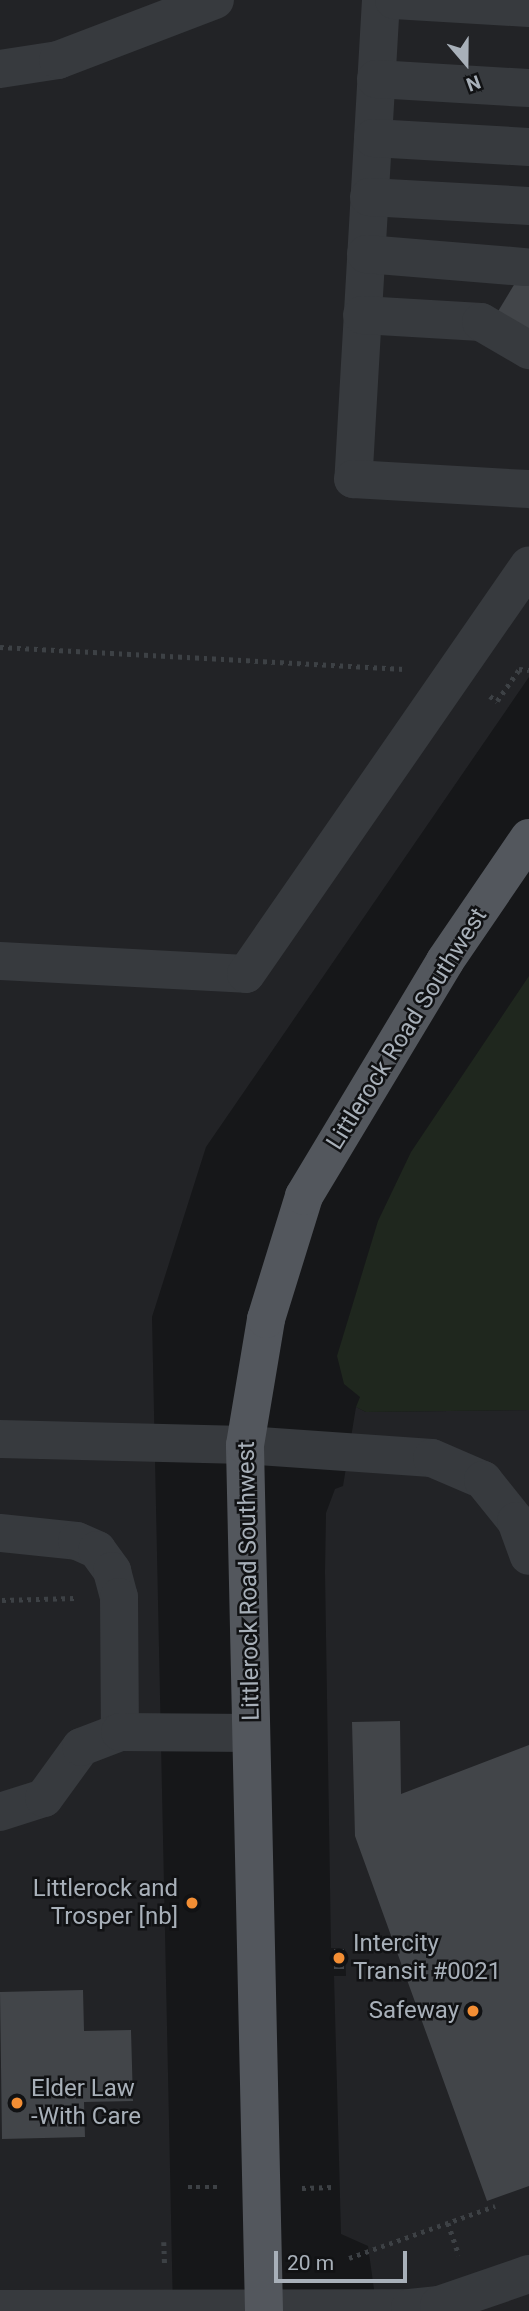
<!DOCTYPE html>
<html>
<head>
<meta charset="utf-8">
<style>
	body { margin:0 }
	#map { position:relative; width:529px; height:2311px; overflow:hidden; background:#161719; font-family:Roboto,sans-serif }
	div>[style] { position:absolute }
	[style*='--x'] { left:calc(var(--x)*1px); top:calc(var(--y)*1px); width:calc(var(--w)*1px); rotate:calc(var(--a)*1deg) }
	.built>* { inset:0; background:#222326 }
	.green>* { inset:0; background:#1f271e }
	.building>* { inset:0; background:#424549; transform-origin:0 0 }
	.path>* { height:4.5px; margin-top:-2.25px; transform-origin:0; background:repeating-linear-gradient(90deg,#3d4145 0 3.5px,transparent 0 8.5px) }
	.minor>* { height:38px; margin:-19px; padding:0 19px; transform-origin:19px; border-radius:19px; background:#373a3e }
	.major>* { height:38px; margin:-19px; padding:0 19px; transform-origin:19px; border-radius:19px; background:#53575d }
	.dots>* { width:19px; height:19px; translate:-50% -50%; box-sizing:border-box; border:4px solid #111214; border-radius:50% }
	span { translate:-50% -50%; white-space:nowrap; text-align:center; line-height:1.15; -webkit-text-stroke:5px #111214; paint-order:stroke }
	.street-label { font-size:24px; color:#a8b0b9 }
	.poi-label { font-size:24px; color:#a8b0b9 }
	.right { translate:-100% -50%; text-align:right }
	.left { translate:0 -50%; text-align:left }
	.north { position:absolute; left:431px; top:28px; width:70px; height:70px; -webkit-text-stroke:5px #111214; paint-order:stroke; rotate:160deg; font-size:19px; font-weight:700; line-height:28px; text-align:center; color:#a8b0b9 }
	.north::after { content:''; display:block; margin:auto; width:24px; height:32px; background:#a8b0b9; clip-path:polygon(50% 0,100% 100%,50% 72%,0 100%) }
	.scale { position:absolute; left:274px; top:2251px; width:133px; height:32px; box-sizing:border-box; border:4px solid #a8b0b9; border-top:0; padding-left:9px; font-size:21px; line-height:24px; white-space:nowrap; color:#a8b0b9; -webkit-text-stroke:5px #111214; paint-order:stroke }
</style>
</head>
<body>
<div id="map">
	<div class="built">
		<div style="clip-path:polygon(0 0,529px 0,529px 677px,206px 1147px,152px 1317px,173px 2311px,0 2311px)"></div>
		<div style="clip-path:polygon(356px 1407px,366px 1412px,529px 1410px,529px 2311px,377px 2311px,368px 2246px,341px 2234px,334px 1976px,346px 1976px,345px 1949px,331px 1948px,325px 1572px,326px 1513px,335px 1489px,343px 1486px)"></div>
	</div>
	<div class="green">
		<div style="clip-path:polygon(529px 976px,529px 1410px,366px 1412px,356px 1407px,360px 1397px,344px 1384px,337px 1356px,378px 1221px,411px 1152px)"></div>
	</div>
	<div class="building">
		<div style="clip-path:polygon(529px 260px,529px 346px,491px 323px)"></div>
		<div style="clip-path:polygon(400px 1721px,401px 1794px,529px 1745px,529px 2186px,487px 2201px,355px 1836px,352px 1722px)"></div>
		<div style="left:334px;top:1949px;width:10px;height:20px"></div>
		<div style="clip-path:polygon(83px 1990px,84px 2031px,131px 2030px,133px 2101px,84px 2102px,85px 2137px,2px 2139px,0 1992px)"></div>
	</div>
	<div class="path">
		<div style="--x:0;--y:647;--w:405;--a:3.1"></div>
		<div style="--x:490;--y:696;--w:9;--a:36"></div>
		<div style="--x:497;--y:701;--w:39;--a:-55"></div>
		<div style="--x:519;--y:669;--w:10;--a:6"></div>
		<div style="--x:2;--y:1600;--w:73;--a:-1.6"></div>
		<div style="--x:188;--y:2187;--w:32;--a:0"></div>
		<div style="--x:302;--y:2188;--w:31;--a:-2"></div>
		<div style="--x:448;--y:2223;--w:34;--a:71"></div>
		<div style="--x:164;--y:2242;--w:24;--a:88"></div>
		<div style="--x:349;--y:2258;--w:155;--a:-19.6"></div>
	</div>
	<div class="minor">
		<div style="--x:381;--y:0;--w:480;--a:93.3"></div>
		<div style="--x:353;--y:479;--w:176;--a:3.3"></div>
		<div style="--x:394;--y:0;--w:135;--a:3.4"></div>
		<div style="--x:0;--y:69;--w:59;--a:-8.8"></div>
		<div style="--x:58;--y:60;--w:168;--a:-20.9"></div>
		<div style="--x:376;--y:79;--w:153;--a:3.4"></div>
		<div style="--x:373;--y:138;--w:156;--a:3.3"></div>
		<div style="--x:369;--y:197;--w:160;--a:3.2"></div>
		<div style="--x:366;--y:254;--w:160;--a:4.7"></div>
		<div style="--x:362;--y:315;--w:119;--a:3.4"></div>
		<div style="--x:481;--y:322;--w:56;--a:30.3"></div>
		<div style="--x:0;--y:961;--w:246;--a:3"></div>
		<div style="--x:246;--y:974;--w:497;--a:-55.3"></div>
		<div style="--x:0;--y:1439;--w:245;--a:1.4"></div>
		<div style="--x:245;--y:1445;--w:187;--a:4"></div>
		<div style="--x:432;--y:1458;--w:56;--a:23.3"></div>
		<div style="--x:483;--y:1480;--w:53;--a:51.2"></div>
		<div style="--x:516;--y:1521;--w:37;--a:70"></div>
		<div style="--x:0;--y:1533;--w:77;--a:5.9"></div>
		<div style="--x:77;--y:1541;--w:22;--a:24"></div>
		<div style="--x:97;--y:1550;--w:26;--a:54"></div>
		<div style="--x:112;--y:1571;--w:27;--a:75"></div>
		<div style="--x:119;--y:1597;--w:135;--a:89.6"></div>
		<div style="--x:0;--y:1812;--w:46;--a:-17.7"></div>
		<div style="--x:44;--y:1798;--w:63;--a:-54"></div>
		<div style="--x:81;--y:1747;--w:42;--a:-21"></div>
		<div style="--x:120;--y:1732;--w:131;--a:0.4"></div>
		<div style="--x:0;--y:2309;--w:410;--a:-0.1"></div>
		<div style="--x:410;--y:2308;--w:29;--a:-6"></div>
		<div style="--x:439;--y:2305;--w:95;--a:-19"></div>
	</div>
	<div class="major">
		<div style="--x:264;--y:2311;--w:866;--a:-91.26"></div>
		<div style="--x:245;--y:1445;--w:128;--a:-80.5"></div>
		<div style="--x:266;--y:1319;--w:129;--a:-72.8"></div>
		<div style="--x:304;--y:1196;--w:274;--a:-59"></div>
		<div style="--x:445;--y:961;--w:149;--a:-55.7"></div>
	</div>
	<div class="dots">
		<div style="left:192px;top:1903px;background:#f38e34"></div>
		<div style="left:339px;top:1958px;background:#f38e34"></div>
		<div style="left:473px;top:2011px;background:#f38e34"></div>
		<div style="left:17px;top:2103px;background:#f38e34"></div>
	</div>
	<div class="street-label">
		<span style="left:407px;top:1029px;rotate:-58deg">Littlerock Road Southwest</span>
		<span style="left:249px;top:1581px;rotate:-91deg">Littlerock Road Southwest</span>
	</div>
	<div class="poi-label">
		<span class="right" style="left:178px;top:1903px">Littlerock and<br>Trosper [nb]</span>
		<span class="left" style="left:353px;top:1958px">Intercity<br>Transit #0021</span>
		<span class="right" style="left:459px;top:2011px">Safeway</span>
		<span class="left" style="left:31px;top:2103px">Elder Law<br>-With Care</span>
	</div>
	<div class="north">N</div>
	<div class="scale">20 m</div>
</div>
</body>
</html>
